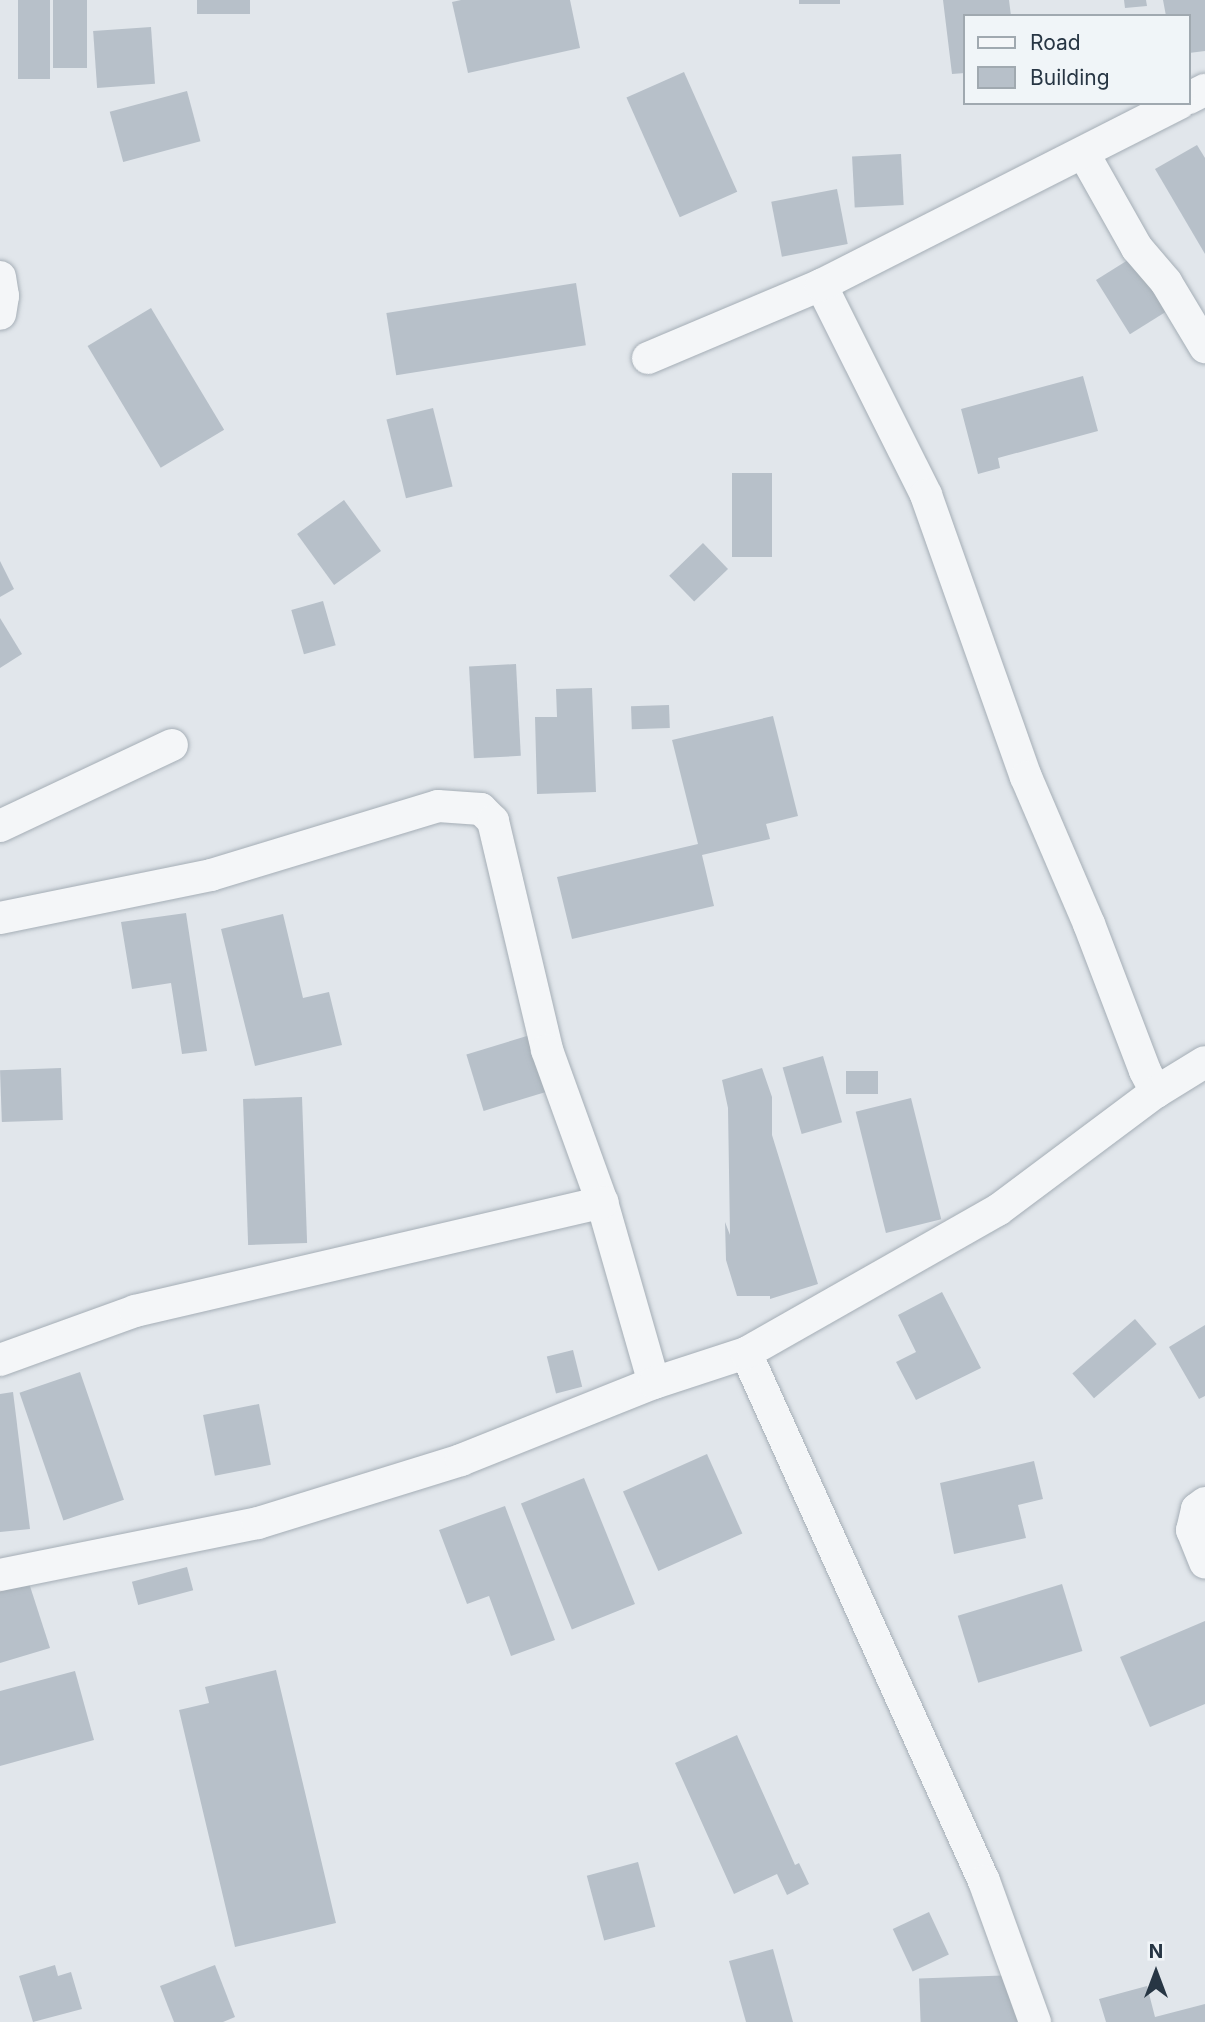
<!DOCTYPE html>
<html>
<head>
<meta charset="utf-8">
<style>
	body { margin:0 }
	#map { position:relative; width:1205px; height:2022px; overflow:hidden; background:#e1e6eb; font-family:Inter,sans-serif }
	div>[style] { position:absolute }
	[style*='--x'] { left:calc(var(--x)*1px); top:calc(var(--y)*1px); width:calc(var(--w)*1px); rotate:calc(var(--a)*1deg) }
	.building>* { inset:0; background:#b7c0c9; transform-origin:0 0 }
	.roads { filter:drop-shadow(0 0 2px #a5aeb6) drop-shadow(0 0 2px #a5aeb6) }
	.street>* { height:32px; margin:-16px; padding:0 16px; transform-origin:16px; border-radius:16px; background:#f4f6f8 }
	span { translate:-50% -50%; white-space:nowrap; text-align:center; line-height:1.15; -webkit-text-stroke:5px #f0f5f8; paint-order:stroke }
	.legend { position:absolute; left:963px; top:14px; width:228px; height:91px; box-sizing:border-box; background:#f0f5f8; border:2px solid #a0a9b0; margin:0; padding:9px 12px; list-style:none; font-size:21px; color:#273644 }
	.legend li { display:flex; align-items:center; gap:14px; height:35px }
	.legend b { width:35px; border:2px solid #a0a9b0 }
	.north { position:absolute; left:1121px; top:1938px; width:70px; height:70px; -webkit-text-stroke:5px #f0f5f8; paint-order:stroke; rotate:0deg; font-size:19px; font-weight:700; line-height:28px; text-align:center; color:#273644 }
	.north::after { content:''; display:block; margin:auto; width:24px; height:32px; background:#273644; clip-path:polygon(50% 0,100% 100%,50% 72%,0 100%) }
</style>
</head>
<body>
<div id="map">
	<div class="building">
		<div style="left:18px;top:0;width:32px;height:79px"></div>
		<div style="left:53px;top:0;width:34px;height:68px"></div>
		<div style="left:197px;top:0;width:53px;height:14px"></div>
		<div style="clip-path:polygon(461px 0,570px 0,580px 48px,468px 73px,452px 2px)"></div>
		<div style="left:799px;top:0;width:41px;height:4px"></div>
		<div style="clip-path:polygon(943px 0,1009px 0,1011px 16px,965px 16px,965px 73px,952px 74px)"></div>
		<div style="clip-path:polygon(1124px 0,1146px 0,1147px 6px,1125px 8px)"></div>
		<div style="clip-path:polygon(1163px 0,1205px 0,1205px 51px,1189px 53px,1189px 16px,1166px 16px)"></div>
		<div style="left:151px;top:27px;width:57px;height:58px;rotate:86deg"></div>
		<div style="left:684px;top:72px;width:131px;height:63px;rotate:66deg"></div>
		<div style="left:187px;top:91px;width:52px;height:80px;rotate:75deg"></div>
		<div style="clip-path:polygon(1197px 145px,1205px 158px,1205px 254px,1155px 169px)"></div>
		<div style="left:901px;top:154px;width:51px;height:49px;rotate:87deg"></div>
		<div style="left:837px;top:189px;width:56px;height:67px;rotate:79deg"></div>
		<div style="left:1152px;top:245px;width:64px;height:66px;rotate:58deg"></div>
		<div style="left:576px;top:283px;width:63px;height:192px;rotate:81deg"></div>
		<div style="left:151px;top:308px;width:142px;height:74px;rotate:59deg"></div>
		<div style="clip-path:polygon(1083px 376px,1098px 431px,998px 458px,1000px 468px,978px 474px,961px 409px)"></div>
		<div style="left:433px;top:408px;width:81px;height:48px;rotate:76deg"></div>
		<div style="left:732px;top:473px;width:40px;height:84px"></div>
		<div style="left:344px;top:500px;width:63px;height:58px;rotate:54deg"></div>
		<div style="left:703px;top:543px;width:36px;height:47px;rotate:46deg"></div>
		<div style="clip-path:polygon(0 561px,14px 589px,0 597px)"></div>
		<div style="left:323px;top:601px;width:46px;height:33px;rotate:74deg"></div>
		<div style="clip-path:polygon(0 618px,22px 654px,0 668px)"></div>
		<div style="left:516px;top:664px;width:92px;height:47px;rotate:87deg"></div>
		<div style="clip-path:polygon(592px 688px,596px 792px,537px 794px,535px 717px,557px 717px,556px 689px)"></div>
		<div style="left:669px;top:705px;width:23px;height:38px;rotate:88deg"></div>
		<div style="clip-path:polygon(773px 716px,798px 816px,766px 824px,770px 839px,702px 855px,714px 906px,572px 939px,557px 877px,698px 844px,672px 740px)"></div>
		<div style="clip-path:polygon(186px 913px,207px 1051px,182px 1054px,171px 983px,132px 989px,121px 922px)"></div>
		<div style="clip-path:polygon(283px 914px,303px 998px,329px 992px,342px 1045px,255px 1066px,221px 929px)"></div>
		<div style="left:540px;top:1032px;width:59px;height:77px;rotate:73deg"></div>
		<div style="left:823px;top:1056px;width:69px;height:42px;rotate:74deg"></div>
		<div style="left:61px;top:1068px;width:52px;height:61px;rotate:88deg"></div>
		<div style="clip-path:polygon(762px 1068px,772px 1097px,772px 1135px,818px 1284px,770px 1299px,770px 1296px,737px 1296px,726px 1260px,725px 1222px,730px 1235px,728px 1108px,722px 1080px)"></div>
		<div style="left:846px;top:1071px;width:32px;height:23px"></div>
		<div style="left:302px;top:1097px;width:146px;height:59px;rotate:88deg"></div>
		<div style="left:911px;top:1098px;width:125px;height:57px;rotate:76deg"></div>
		<div style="clip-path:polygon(942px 1292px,981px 1368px,916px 1400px,896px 1362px,916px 1352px,898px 1315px)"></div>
		<div style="left:1135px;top:1319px;width:33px;height:83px;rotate:49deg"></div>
		<div style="clip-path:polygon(1205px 1325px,1205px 1396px,1199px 1399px,1169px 1347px)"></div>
		<div style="left:573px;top:1350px;width:38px;height:27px;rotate:76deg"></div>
		<div style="left:80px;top:1372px;width:135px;height:64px;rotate:71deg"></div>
		<div style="clip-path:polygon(13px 1392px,30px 1529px,0 1532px,0 1394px)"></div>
		<div style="left:259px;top:1404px;width:62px;height:57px;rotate:79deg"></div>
		<div style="left:707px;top:1454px;width:87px;height:92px;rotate:66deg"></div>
		<div style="clip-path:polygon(1034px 1461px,1043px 1499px,1018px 1505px,1026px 1538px,954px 1554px,940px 1483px)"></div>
		<div style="left:584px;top:1478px;width:136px;height:68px;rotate:68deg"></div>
		<div style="clip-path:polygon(505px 1506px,555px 1640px,511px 1656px,489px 1596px,467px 1604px,439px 1530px)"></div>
		<div style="left:187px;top:1567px;width:24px;height:57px;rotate:75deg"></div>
		<div style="clip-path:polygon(28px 1580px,50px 1648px,0 1663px,0 1588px)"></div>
		<div style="left:1062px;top:1584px;width:70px;height:109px;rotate:73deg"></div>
		<div style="clip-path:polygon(1205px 1621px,1205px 1704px,1150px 1727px,1120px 1657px)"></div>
		<div style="clip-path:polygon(276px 1670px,336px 1923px,235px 1947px,179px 1710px,209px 1703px,205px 1687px)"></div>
		<div style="clip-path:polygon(75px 1671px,94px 1740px,0 1766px,0 1691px)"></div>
		<div style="clip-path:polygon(737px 1735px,795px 1865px,799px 1863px,809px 1884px,787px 1895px,777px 1874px,734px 1894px,675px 1763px)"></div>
		<div style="left:638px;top:1862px;width:67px;height:53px;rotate:75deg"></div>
		<div style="left:929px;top:1912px;width:47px;height:40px;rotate:65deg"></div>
		<div style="clip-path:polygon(773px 1949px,793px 2022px,746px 2022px,729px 1961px)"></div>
		<div style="clip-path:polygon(55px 1965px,58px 1976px,71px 1972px,82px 2009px,33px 2022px,19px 1976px)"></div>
		<div style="clip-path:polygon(215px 1965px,235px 2017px,223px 2022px,174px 2022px,160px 1986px)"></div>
		<div style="left:1016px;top:1975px;width:47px;height:97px;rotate:88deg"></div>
		<div style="clip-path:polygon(1147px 1986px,1155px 2017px,1205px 2004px,1205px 2022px,1106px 2022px,1099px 1999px)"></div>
	</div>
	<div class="roads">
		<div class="street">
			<div style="--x:1189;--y:98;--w:18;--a:-27"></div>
			<div style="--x:1084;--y:154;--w:108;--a:60.6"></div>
			<div style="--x:1137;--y:248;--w:45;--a:49.5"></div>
			<div style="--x:1166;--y:282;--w:76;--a:59"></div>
			<div style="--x:0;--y:277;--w:19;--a:81"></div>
			<div style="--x:3;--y:296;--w:18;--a:99"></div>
			<div style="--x:821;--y:285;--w:235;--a:63.4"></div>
			<div style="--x:926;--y:495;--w:299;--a:70.5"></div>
			<div style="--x:1026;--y:777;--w:160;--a:66.8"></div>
			<div style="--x:1089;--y:924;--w:157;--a:69.1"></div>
			<div style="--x:1145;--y:1071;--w:24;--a:62"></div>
			<div style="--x:648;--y:358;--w:188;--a:-22.9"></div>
			<div style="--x:821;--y:285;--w:402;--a:-26.9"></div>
			<div style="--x:0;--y:826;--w:190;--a:-25.2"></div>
			<div style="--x:0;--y:918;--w:215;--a:-11.5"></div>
			<div style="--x:211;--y:875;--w:237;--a:-16.9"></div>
			<div style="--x:438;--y:806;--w:43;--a:4"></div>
			<div style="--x:481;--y:809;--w:17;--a:45"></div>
			<div style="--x:493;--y:821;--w:235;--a:76.7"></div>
			<div style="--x:547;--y:1050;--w:162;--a:70.1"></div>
			<div style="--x:602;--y:1202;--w:188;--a:74"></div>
			<div style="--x:746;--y:1353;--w:579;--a:65.74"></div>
			<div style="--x:984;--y:1881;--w:150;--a:70.1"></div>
			<div style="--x:0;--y:1360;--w:144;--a:-19.9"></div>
			<div style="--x:135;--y:1311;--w:480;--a:-13.1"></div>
			<div style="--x:1205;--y:1503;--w:10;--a:143"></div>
			<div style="--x:1197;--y:1509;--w:22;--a:103"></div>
			<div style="--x:1192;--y:1530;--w:35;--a:68"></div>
			<div style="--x:0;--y:1575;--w:263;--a:-11.4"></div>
			<div style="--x:258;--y:1523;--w:213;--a:-17.2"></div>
			<div style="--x:461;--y:1460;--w:208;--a:-21.8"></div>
			<div style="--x:654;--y:1383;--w:97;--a:-18.1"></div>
			<div style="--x:746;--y:1353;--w:290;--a:-29.6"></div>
			<div style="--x:998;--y:1210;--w:197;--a:-36.8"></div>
			<div style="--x:1156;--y:1092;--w:57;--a:-31.5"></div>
		</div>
	</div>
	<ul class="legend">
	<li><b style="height:9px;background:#f4f6f8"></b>Road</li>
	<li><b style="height:19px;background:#b7c0c9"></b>Building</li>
	</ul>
	<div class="north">N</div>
</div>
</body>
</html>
